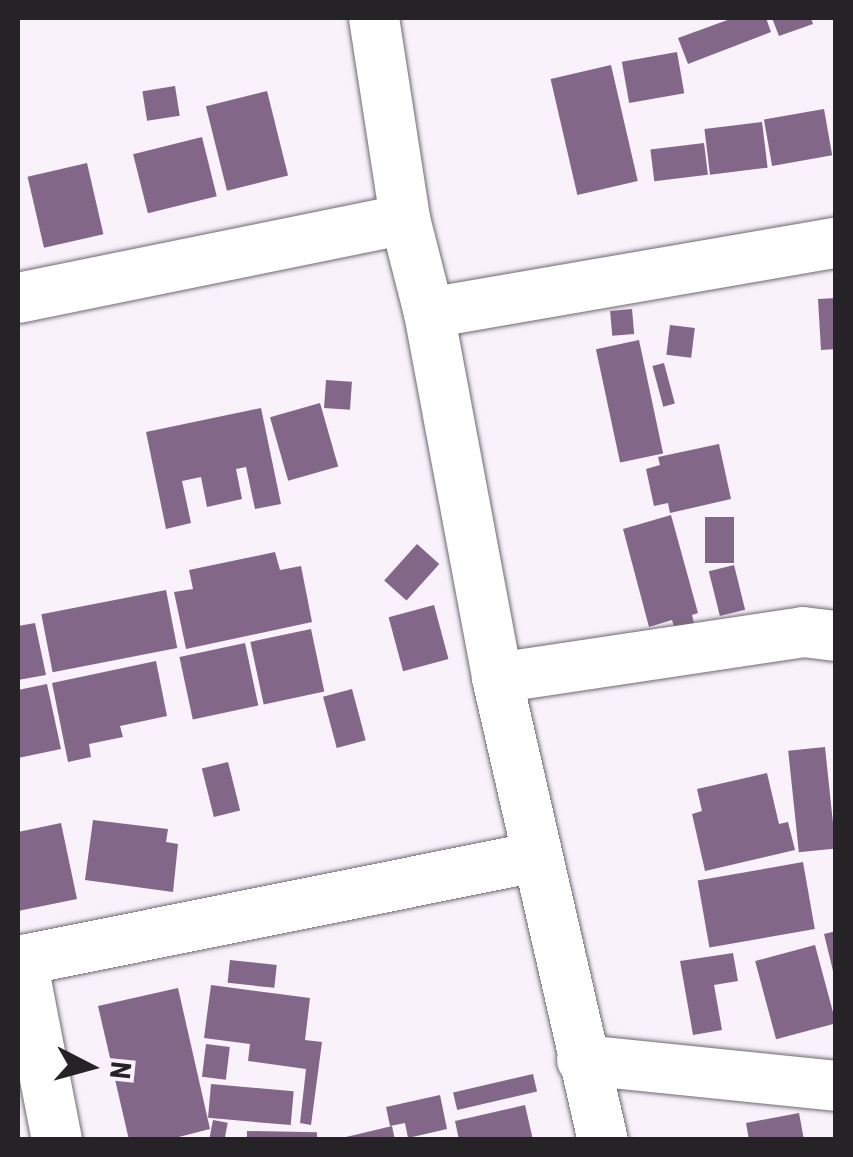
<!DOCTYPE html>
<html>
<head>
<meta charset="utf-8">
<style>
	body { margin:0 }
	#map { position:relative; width:853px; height:1157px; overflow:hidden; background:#f9f2fb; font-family:"Roboto Condensed",sans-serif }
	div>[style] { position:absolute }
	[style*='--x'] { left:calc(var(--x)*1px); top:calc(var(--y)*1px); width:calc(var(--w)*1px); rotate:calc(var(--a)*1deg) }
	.building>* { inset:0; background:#826788; transform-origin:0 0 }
	.roads { filter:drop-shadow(0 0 2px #6f6970) drop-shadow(0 0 2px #6f6970) }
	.minor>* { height:50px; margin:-25px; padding:0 25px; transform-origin:25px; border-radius:25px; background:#fff }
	span { translate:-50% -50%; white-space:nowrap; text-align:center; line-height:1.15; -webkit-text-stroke:10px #f9f2fb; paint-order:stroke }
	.frame { position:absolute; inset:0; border:20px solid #252326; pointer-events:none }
	.north { position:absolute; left:40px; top:1017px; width:100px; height:100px; -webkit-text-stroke:8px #f9f2fb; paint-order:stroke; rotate:96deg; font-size:28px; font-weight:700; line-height:40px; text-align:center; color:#252326 }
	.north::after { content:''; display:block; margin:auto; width:35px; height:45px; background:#252326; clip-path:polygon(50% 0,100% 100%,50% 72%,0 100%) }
</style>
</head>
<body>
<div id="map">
	<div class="building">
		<div style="clip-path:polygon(733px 18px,766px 18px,771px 32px,688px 64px,678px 38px)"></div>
		<div style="clip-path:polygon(772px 18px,811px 18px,813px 24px,779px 36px)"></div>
		<div style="left:677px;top:52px;width:42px;height:56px;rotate:80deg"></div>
		<div style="left:611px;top:65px;width:119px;height:62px;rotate:77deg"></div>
		<div style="left:175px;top:86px;width:30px;height:33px;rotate:81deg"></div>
		<div style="left:267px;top:91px;width:87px;height:63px;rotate:76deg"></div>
		<div style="left:824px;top:109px;width:47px;height:61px;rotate:80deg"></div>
		<div style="left:762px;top:122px;width:46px;height:58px;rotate:83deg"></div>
		<div style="left:202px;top:137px;width:61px;height:71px;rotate:76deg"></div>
		<div style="left:704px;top:143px;width:32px;height:54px;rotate:83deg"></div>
		<div style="left:87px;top:163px;width:73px;height:61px;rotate:77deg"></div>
		<div style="clip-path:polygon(836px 298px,836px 349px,821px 350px,818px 299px)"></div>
		<div style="left:632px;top:309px;width:25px;height:22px;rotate:85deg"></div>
		<div style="left:670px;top:325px;width:25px;height:30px;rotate:7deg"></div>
		<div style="left:639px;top:340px;width:116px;height:44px;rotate:78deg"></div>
		<div style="left:664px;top:363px;width:42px;height:12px;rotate:75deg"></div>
		<div style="left:326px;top:380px;width:26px;height:28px;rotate:4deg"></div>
		<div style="left:320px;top:403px;width:66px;height:52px;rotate:74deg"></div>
		<div style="clip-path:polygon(261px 408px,281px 504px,255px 509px,246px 467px,236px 469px,242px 499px,207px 507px,201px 477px,182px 481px,191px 523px,166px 529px,146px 432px)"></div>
		<div style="clip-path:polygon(719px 444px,731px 499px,670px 513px,668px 503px,654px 506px,646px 469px,660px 465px,658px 457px)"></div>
		<div style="clip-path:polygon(671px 515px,698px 613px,692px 615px,695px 627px,676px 633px,672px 620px,649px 627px,623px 529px)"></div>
		<div style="left:705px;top:517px;width:29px;height:46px"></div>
		<div style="left:417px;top:544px;width:30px;height:49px;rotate:42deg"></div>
		<div style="clip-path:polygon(275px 552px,280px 570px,301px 566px,312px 622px,186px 649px,174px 592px,193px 589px,189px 570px)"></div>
		<div style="left:734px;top:565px;width:46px;height:26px;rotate:76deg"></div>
		<div style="left:166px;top:590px;width:59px;height:127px;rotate:79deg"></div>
		<div style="left:434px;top:605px;width:56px;height:47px;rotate:75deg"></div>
		<div style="clip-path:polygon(35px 623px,46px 675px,18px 680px,18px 626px)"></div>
		<div style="left:311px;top:629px;width:64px;height:62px;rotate:78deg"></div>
		<div style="left:245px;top:643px;width:64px;height:67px;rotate:78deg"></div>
		<div style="clip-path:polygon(156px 661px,167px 716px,120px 726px,123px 737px,89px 744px,91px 757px,68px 762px,52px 683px)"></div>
		<div style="clip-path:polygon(47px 684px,61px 749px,18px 758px,18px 690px)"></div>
		<div style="left:352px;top:689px;width:53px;height:30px;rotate:75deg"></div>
		<div style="left:825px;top:747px;width:102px;height:37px;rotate:84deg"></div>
		<div style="left:228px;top:762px;width:50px;height:27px;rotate:76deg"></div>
		<div style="clip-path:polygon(767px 773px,779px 824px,788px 822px,795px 850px,705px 871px,692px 814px,702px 811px,697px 789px)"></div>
		<div style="clip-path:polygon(93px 820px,168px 829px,166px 842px,178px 844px,173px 892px,85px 880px)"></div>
		<div style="clip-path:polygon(61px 823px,77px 899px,18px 911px,18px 832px)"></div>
		<div style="left:803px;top:862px;width:68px;height:107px;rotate:80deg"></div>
		<div style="clip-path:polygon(836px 931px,836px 975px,834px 975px,824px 934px)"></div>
		<div style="left:815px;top:945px;width:81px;height:62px;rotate:75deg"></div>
		<div style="clip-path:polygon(733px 953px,738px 981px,714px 985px,722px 1030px,693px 1035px,680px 961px)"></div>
		<div style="left:230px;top:960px;width:47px;height:23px;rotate:6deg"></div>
		<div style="clip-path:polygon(211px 985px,310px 998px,305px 1040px,322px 1042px,311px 1125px,300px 1123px,306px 1069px,248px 1061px,250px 1044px,204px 1038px)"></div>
		<div style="clip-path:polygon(178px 988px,210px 1129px,167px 1140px,129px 1140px,98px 1006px)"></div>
		<div style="left:206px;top:1044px;width:24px;height:33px;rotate:7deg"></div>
		<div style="left:533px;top:1074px;width:18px;height:82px;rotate:77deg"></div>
		<div style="left:211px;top:1084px;width:83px;height:34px;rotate:5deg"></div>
		<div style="clip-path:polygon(440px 1095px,447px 1129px,408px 1138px,405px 1123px,390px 1126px,386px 1107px)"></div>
		<div style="clip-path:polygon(525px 1105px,533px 1140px,459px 1140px,455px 1121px)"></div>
		<div style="clip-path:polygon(799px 1113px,804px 1140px,749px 1140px,746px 1123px)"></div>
		<div style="left:213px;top:1120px;width:15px;height:17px;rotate:11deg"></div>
		<div style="clip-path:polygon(392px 1126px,395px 1140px,342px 1140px,342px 1138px)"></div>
		<div style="left:247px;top:1131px;width:70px;height:9px;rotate:1deg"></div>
	</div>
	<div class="roads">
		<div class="minor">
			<div style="--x:374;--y:18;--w:203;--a:81.2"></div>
			<div style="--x:405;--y:219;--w:97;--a:75.7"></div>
			<div style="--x:429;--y:313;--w:371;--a:79.4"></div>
			<div style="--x:497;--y:678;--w:474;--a:77.1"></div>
			<div style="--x:18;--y:298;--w:395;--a:-11.5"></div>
			<div style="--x:429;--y:313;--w:413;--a:-9.8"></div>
			<div style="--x:497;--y:678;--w:309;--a:-8.5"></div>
			<div style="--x:803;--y:632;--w:33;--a:7"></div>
			<div style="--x:22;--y:960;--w:183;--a:79"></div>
			<div style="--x:18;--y:961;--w:528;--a:-11.35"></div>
			<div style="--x:582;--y:1060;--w:255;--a:5.8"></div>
		</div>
	</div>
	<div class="frame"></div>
	<div class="north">N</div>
</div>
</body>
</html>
